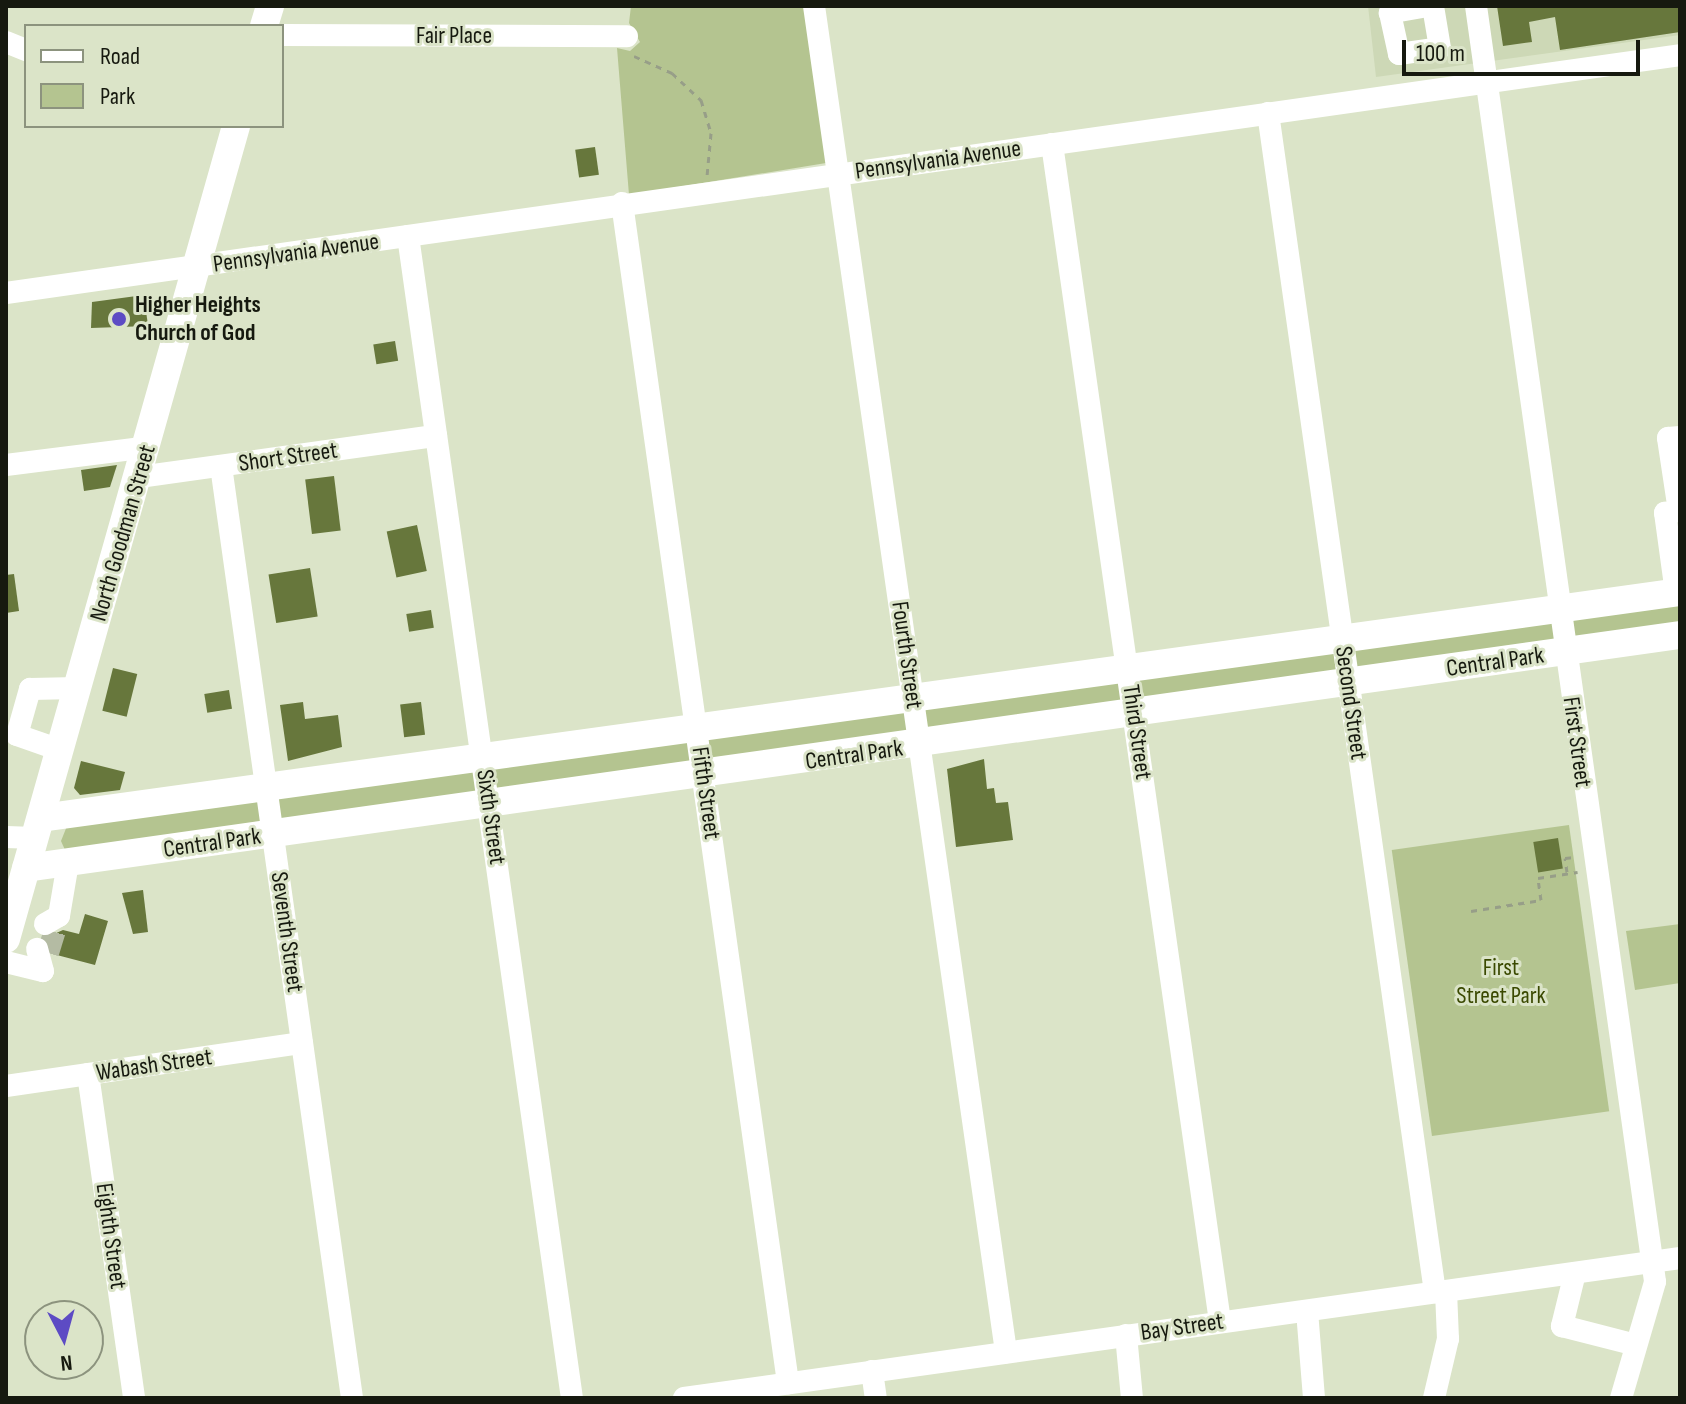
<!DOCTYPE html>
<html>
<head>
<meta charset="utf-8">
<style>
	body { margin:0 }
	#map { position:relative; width:1686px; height:1404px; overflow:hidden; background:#dbe4c8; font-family:"Sofia Sans Condensed",sans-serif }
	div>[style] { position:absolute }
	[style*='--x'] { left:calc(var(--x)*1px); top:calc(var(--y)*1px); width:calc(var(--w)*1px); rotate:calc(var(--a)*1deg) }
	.built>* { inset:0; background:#cdd8b6 }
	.green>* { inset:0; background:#b4c490; transform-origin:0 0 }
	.building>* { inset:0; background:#67773c; transform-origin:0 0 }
	.minor-tunnel>* { height:22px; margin-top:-11px; transform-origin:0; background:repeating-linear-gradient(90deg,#b4bba3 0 22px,transparent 0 33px) }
	.path>* { height:3px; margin-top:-1.5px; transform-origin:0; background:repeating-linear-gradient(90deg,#979e88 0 6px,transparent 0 12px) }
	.minor>* { height:22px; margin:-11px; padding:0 11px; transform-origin:11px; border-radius:11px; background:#fff }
	.major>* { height:28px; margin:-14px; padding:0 14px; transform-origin:14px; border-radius:14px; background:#fff }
	.dots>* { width:22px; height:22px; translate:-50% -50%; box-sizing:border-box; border:4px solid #dbe4c8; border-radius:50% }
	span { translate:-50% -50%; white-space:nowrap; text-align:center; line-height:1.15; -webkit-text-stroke:6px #dbe4c8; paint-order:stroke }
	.street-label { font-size:24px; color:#16190f }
	.poi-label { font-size:24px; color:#16190f; font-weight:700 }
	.left { translate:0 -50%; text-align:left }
	.park-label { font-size:24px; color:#3a4900 }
	.frame { position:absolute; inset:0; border:8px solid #16190f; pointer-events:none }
	.legend { position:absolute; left:24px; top:24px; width:260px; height:104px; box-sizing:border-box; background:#dbe4c8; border:2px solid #8c937e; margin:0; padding:10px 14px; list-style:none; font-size:24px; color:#16190f }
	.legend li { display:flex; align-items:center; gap:16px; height:40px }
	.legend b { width:40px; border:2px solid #8c937e }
	.north { position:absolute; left:24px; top:1300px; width:80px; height:80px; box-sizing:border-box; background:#dbe4c8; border:2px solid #8c937e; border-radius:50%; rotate:174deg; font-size:22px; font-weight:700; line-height:32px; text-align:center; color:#16190f }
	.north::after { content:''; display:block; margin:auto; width:28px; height:36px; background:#5d4bc4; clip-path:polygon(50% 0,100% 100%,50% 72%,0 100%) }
	.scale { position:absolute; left:1402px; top:40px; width:238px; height:36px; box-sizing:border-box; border:4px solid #16190f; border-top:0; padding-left:10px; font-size:24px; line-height:28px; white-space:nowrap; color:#16190f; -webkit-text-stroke:6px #dbe4c8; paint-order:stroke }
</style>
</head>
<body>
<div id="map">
	<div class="built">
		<div style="clip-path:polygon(1368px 6px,1680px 6px,1680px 35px,1376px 77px)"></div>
	</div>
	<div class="green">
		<div style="clip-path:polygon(631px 6px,806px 6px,826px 163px,629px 195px,617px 48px,630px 51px,640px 42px,629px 23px)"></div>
		<div style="clip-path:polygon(1680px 599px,1680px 629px,65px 850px,61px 841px,67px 826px)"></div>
		<div style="left:1569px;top:825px;width:289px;height:179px;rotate:82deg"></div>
		<div style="clip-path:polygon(1680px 924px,1680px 983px,1635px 990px,1626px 931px)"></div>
	</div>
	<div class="building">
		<div style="clip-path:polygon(1497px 6px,1680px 6px,1680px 32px,1560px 50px,1555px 17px,1529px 22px,1532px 42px,1503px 46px)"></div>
		<div style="left:595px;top:147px;width:28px;height:20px;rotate:82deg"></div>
		<div style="clip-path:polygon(144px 295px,148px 326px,91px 328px,92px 302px)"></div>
		<div style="left:395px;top:341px;width:20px;height:22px;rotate:81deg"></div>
		<div style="clip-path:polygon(117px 465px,110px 487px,84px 491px,81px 470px)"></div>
		<div style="left:334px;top:476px;width:55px;height:29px;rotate:83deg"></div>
		<div style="left:417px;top:525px;width:47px;height:31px;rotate:78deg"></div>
		<div style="left:310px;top:568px;width:49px;height:42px;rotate:81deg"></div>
		<div style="clip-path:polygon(14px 574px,19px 611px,6px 613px,6px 575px)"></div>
		<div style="left:431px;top:610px;width:18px;height:25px;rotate:81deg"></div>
		<div style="left:113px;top:668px;width:25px;height:44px;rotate:14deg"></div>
		<div style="left:229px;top:690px;width:19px;height:25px;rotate:81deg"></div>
		<div style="clip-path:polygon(303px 702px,305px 719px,338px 715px,342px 747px,288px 761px,280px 705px)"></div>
		<div style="left:421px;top:702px;width:33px;height:21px;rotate:83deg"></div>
		<div style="clip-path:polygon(984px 759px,987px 789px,994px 788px,996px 803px,1008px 802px,1013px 840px,956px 847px,947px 769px)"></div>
		<div style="clip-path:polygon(81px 761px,125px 772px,120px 790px,80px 795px,74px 788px)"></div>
		<div style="left:1558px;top:838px;width:31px;height:25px;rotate:81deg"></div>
		<div style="clip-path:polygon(143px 890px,148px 932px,133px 934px,122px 893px)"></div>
		<div style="clip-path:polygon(85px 914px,108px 921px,95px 965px,53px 954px,45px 938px,63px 930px,79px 934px)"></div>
	</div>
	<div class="minor-tunnel">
		<div style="--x:48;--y:953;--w:27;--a:-73"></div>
	</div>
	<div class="path">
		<div style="--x:634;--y:56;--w:42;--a:24.1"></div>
		<div style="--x:672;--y:73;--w:40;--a:43"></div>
		<div style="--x:701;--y:100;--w:34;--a:73"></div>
		<div style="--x:711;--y:133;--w:43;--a:95.3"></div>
		<div style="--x:1567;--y:872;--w:14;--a:-98"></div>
		<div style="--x:1565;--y:858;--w:10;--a:-6"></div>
		<div style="--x:1471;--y:911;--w:71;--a:-8.9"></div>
		<div style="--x:1541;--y:900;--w:22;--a:-98"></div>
		<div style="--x:1538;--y:878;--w:40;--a:-8.5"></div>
	</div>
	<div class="minor">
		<div style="--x:814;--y:6;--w:1360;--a:81.88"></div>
		<div style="--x:1428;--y:6;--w:39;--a:170"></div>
		<div style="--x:1390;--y:13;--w:42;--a:77.6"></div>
		<div style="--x:1399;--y:54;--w:41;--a:-8.3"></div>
		<div style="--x:1440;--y:48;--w:43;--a:-99.5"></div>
		<div style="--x:1476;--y:6;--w:1288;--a:82.01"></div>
		<div style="--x:1655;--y:1282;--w:121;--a:106.3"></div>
		<div style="--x:282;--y:35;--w:345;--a:0.2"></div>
		<div style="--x:6;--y:42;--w:22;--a:22"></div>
		<div style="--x:1268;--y:113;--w:1191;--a:81.94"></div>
		<div style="--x:1052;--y:144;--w:1189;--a:81.88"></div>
		<div style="--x:622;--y:203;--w:1192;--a:81.99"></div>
		<div style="--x:408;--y:236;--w:1174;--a:81.97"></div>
		<div style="--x:6;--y:293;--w:1691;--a:-8.09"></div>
		<div style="--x:6;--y:465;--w:143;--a:-7.2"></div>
		<div style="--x:221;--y:466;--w:941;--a:82"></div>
		<div style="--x:139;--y:477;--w:300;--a:-7.9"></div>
		<div style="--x:1679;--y:511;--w:74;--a:-98.6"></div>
		<div style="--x:1668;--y:438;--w:12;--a:-5"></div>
		<div style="--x:1676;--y:593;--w:81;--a:-97.8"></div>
		<div style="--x:1665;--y:513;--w:15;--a:-8"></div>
		<div style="--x:60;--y:750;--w:46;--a:-160.8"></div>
		<div style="--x:17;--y:735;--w:48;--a:-74.2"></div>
		<div style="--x:30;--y:689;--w:48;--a:-1.2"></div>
		<div style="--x:6;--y:837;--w:29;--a:2"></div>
		<div style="--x:45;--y:924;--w:16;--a:-30"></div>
		<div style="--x:59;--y:916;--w:54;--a:-80.4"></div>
		<div style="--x:6;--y:962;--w:38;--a:14"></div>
		<div style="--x:43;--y:971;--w:23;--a:-105"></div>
		<div style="--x:88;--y:1074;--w:327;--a:81.9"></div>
		<div style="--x:6;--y:1086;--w:299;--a:-8.3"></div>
		<div style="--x:1575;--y:1273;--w:55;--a:103.8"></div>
		<div style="--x:1562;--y:1326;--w:76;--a:14.4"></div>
		<div style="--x:1307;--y:1311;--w:87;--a:85.4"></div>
		<div style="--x:1126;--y:1335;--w:63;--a:84.6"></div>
		<div style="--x:872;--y:1371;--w:27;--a:82"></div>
		<div style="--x:684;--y:1398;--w:1006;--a:-8"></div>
		<div style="--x:1434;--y:1398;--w:61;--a:-76.7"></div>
		<div style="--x:1448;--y:1339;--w:48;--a:-92.4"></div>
	</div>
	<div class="major">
		<div style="--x:264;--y:26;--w:21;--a:-73"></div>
		<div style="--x:41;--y:818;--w:1655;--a:-7.85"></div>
		<div style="--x:26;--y:868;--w:1670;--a:-8.02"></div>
		<div style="--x:6;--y:939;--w:845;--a:-74.2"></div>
	</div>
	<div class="dots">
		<div style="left:119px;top:319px;background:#5d4bc4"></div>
	</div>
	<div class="street-label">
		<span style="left:454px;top:36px">Fair Place</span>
		<span style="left:938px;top:160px;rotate:-8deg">Pennsylvania Avenue</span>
		<span style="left:296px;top:253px;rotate:-8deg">Pennsylvania Avenue</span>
		<span style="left:288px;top:457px;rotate:-8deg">Short Street</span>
		<span style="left:123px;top:533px;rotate:-74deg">North Goodman Street</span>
		<span style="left:907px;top:655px;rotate:82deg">Fourth Street</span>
		<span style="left:1495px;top:662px;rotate:-8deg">Central Park</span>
		<span style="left:1351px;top:703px;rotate:82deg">Second Street</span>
		<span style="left:1137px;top:732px;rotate:82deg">Third Street</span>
		<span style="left:1577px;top:742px;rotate:82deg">First Street</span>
		<span style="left:854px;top:755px;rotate:-8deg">Central Park</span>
		<span style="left:706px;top:793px;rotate:82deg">Fifth Street</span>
		<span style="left:491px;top:817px;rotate:82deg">Sixth Street</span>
		<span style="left:212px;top:843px;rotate:-8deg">Central Park</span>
		<span style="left:287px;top:932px;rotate:82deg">Seventh Street</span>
		<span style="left:154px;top:1065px;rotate:-8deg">Wabash Street</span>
		<span style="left:111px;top:1236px;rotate:82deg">Eighth Street</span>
		<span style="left:1182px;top:1327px;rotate:-8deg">Bay Street</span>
	</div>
	<div class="poi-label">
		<span class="left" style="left:135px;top:319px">Higher Heights<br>Church of God</span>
	</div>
	<div class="park-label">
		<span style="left:1501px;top:982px">First<br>Street Park</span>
	</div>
	<div class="frame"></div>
	<ul class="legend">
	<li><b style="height:10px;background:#fff"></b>Road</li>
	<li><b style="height:22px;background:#b4c490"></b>Park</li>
	</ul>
	<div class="north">N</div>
	<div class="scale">100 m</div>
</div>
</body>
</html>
